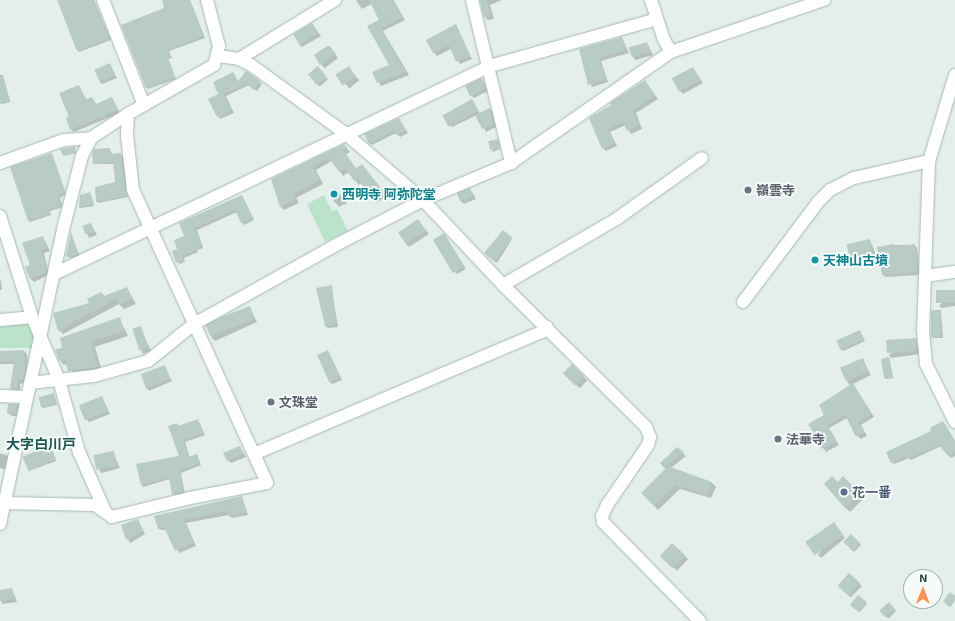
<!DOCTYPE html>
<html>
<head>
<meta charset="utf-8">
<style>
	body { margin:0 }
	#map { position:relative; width:955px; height:621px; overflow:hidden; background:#e4efec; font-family:"Exo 2","Noto Sans JP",sans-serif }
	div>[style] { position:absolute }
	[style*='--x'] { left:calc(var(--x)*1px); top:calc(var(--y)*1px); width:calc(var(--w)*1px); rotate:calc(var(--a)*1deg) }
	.green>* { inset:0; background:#bbe3ca }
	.shadow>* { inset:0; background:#0003; transform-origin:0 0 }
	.building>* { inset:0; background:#b9cbc5; transform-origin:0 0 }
	.roads { filter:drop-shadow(0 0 1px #a6b8b4) drop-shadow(0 0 1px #a6b8b4) }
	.street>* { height:12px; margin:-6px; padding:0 6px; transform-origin:6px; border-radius:6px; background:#fff }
	.dots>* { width:11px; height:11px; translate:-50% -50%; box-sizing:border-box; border:2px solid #f6fbf9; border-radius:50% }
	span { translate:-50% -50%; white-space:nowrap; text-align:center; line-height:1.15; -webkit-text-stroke:3.5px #f6fbf9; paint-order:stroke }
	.worship-label { font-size:13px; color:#5b616d; font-weight:700 }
	.left { translate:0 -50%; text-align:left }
	.culture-label { font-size:13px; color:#0d838f; font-weight:700 }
	.service-label { font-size:13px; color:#4e5e75; font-weight:700 }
	.neighbourhood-label { font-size:14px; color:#1a5950; font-weight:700 }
	.north { position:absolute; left:903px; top:569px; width:40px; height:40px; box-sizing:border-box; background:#f6fbf9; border:1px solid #a1b2ae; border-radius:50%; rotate:1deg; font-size:11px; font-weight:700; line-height:16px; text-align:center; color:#21443e }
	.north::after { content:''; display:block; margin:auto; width:14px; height:18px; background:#ff9053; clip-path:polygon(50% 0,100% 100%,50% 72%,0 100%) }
</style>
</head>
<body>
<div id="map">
	<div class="green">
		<div style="clip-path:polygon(324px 195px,332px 211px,337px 209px,348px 231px,325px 242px,307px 204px)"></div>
		<div style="clip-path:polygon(29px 321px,37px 338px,33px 348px,0 348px,0 324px)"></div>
	</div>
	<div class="shadow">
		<div style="clip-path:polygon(58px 0,94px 0,111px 40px,79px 52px)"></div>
		<div style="clip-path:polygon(163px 0,190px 0,205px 38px,169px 51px,172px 58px,168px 59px,176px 79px,148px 89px,122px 25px,166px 9px)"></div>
		<div style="clip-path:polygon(356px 0,377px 0,377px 1px,362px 9px)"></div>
		<div style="clip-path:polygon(480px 0,502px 0,490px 5px,494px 19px,488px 20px,485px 17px)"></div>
		<div style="clip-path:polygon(396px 5px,405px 20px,383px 31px,409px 75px,381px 86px,373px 73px,390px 65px,369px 26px,381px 20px)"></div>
		<div style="clip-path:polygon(312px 24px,321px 36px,302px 47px,299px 44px)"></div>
		<div style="clip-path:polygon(456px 25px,472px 59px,460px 64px,451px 49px,437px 56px,434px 53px)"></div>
		<div style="clip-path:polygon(622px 38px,629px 53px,601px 61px,608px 82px,592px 87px,580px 50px)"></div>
		<div style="clip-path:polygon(647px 43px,653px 55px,636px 60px,633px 57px)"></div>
		<div style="left:329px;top:46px;width:15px;height:17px;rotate:53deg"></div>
		<div style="clip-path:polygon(110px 64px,117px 78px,102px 84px,99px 81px)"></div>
		<div style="left:318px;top:68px;width:15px;height:11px;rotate:48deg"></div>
		<div style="left:349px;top:68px;width:16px;height:13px;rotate:50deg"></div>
		<div style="clip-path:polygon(693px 68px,703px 83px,683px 94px,680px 91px)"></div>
		<div style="clip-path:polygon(246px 72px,262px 84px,257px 91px,249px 85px,226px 96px,234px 113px,220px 119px,209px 99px,220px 95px,233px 73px,238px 82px)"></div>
		<div style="clip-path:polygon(0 75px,3px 75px,10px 102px,3px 104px,0 95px)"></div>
		<div style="clip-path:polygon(482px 79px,488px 91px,474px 98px,471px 95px)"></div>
		<div style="clip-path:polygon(645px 81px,658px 99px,636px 113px,642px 129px,631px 134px,626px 125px,610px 132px,617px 146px,606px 151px,603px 148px,613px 106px)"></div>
		<div style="clip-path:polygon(79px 86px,87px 101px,92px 98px,97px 105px,112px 98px,120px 113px,74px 132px,71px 129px,71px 117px)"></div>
		<div style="clip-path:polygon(472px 100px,480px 114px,490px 109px,493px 112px,496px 127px,486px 132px,477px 115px,452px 127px,449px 124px)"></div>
		<div style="clip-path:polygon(399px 119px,408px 133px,400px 137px,396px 133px,372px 145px,370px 143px)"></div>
		<div style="clip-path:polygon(499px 142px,500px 149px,493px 152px,492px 151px)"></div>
		<div style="clip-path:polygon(344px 145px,350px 152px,346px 154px,356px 169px,365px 169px,387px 196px,376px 203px,362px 183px,359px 185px,349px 172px,343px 176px,332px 161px,316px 170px,323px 184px,296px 198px,299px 203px,284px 210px,281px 207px,272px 180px)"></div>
		<div style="clip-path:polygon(75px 148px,76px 153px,64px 156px)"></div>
		<div style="clip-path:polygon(110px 149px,112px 155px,123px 156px,128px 197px,98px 203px,97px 201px,116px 183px,114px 164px,94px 164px)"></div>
		<div style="clip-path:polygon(52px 154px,66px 194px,60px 198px,63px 207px,50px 211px,51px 215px,30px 222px,28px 220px)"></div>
		<div style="clip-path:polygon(336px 189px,347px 203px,339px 207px,333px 200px)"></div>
		<div style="clip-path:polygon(470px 189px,476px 199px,464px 204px,461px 201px)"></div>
		<div style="clip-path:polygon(91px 195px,94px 206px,81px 208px,81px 196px)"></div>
		<div style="clip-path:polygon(242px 196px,254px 220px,244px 225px,237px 212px,197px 230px,203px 248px,197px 250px,198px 252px,184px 258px,185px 262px,179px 264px,178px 249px,186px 237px,180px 223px)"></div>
		<div style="clip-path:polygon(418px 220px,429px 234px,409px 247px,406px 244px)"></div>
		<div style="clip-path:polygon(91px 224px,97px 235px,89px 238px,84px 226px)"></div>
		<div style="clip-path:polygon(503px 231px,512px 239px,497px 263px,485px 253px)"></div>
		<div style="clip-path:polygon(71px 234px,80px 257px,75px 260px,67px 256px)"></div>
		<div style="clip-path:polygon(43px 237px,50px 251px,44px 253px,49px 275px,34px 282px,31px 279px,31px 266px)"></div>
		<div style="clip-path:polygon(446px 237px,466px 269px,457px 274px,434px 239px)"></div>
		<div style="clip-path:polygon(870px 240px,876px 255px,854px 259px,851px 256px)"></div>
		<div style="clip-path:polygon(893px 245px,914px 245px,917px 248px,920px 275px,886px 277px,883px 275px)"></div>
		<div style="clip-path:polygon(0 280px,1px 281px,2px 290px,0 290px)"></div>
		<div style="clip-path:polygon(331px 286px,338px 327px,328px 328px,325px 326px)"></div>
		<div style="clip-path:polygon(127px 288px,136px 304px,124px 309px,119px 304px,63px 334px,59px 330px,101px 293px,105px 297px)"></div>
		<div style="clip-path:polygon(955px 291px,955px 306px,942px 308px,939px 306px)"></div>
		<div style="clip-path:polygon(249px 308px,257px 322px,215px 341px,212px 338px,207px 326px)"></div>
		<div style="clip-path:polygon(941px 311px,943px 338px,933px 338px,932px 337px)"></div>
		<div style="clip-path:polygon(119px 318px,128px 336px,95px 347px,102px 371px,74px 375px,68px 364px,64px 365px,60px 360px,64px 349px)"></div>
		<div style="clip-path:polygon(140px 327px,151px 351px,143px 354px,133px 329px)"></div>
		<div style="clip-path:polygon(860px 332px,865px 341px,843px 351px,841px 349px)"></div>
		<div style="clip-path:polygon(916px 339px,920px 354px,891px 358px,889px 355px)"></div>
		<div style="clip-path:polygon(0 351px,24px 351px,27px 354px,28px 371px,26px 382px,20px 384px,20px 391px,11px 389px,15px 364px,0 364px)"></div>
		<div style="clip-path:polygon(328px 351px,342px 380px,332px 384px,329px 381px)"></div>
		<div style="clip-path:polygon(889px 358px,893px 378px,886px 379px,885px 378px)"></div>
		<div style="clip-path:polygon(862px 360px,871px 375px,853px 384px,874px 417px,861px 425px,867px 436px,860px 439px,847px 418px,829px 428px,839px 445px,826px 452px,809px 424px,825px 415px,851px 386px,847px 382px)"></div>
		<div style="left:572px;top:366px;width:21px;height:11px;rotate:43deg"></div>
		<div style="clip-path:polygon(164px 367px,172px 381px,149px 391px,147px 388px)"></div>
		<div style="left:54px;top:394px;width:11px;height:14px;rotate:75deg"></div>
		<div style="clip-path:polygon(102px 397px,110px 414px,89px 422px,86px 419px)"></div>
		<div style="clip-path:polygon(18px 405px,21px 408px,19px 416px,12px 416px,8px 413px,9px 406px)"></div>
		<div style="clip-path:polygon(198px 420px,205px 435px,185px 442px,190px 458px,196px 455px,201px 465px,181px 473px,185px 494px,175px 496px,170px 479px,143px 487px,142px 485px,180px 457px,177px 424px,180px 427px)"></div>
		<div style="clip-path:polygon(945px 424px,955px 441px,955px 456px,951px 458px,941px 446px,911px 460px,909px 458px,894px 464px,892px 462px)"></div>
		<div style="clip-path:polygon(51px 447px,56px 461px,29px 471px,28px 470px)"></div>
		<div style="clip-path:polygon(240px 447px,246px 457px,231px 463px,228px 460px)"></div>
		<div style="clip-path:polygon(677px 448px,686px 456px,671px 468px,712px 483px,716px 487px,711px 498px,680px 489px,658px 510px,642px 493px,666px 469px,661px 463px)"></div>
		<div style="clip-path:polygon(113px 452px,120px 468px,102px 473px,99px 470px)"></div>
		<div style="clip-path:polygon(0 453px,8px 456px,5px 469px,0 468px)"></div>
		<div style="clip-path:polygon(843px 477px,864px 498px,850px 512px,845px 507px)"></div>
		<div style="clip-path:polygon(242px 497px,248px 515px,232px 518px,229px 515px,186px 523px,196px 546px,179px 553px,167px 530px,161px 530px,158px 527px)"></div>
		<div style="clip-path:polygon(138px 520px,145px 534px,130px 543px,122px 526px)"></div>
		<div style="clip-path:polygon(837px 527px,845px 538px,821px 558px,818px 555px)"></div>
		<div style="clip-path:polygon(851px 536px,861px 545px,854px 552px,845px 542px)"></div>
		<div style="left:672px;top:544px;width:22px;height:16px;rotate:43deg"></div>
		<div style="clip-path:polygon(912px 574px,915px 577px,911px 577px,911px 585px,906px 580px)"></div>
		<div style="left:850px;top:575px;width:16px;height:16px;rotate:43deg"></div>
		<div style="clip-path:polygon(12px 589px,17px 602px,2px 604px,0 591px)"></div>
		<div style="left:858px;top:596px;width:12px;height:11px;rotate:42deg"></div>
		<div style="clip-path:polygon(955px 598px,951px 607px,944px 601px)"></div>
		<div style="left:889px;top:604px;width:10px;height:11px;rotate:45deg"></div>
	</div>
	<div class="building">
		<div style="clip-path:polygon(57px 0,94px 0,110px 39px,77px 51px)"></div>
		<div style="clip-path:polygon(162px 0,190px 0,204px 36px,168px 50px,171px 56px,168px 58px,175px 77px,146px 88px,121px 25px,164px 8px)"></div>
		<div style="clip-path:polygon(369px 0,394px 0,403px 17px,381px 28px,406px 72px,377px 83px,372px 72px,389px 65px,367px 26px,379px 20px)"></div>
		<div style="clip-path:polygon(480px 0,487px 0,491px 16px,484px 17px)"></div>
		<div style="left:312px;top:23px;width:12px;height:22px;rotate:59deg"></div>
		<div style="clip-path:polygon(456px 24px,470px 56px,456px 62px,449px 45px,433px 53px,426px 40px)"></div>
		<div style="clip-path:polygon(622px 37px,626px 50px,599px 58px,606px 79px,588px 85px,579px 49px)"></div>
		<div style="left:647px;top:42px;width:10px;height:19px;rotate:73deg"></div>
		<div style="clip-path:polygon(327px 46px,330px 46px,336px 54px,320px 65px,314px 55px)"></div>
		<div style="left:110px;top:63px;width:13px;height:17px;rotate:67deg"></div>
		<div style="left:318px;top:66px;width:14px;height:13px;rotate:51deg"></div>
		<div style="left:349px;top:66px;width:13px;height:16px;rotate:58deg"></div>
		<div style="left:693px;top:67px;width:15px;height:24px;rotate:62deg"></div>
		<div style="clip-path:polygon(246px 71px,260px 81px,254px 90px,246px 84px,224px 94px,232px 110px,217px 117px,208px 99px,218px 94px,213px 82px,233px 72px,238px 81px)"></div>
		<div style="clip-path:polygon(0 76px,3px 76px,10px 101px,0 104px)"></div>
		<div style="clip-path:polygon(482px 78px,485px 88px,470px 96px,465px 86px)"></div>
		<div style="clip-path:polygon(645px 80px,655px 96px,633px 110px,640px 125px,627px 131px,623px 122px,608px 129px,615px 143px,602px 149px,589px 118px,611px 105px,610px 103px)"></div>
		<div style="clip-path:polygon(79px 85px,85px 100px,92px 97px,96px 104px,112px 97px,118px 110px,70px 130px,66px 118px,69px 117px,59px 93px)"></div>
		<div style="left:472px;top:99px;width:13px;height:34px;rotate:61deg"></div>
		<div style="clip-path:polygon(490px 108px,494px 124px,482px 129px,475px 115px)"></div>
		<div style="clip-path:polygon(399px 118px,406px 131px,396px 135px,394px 131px,369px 144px,364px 134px)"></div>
		<div style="left:498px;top:139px;width:9px;height:10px;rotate:77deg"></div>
		<div style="clip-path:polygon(344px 144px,347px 148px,343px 150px,356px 168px,362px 164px,384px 192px,372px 200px,358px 179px,355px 182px,345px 168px,339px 172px,329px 158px,313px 166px,320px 180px,293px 194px,296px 199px,280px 207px,271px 179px)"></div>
		<div style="clip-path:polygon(75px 147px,75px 152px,63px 156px,60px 149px)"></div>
		<div style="clip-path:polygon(110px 148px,110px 154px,121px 153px,127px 196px,96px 202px,95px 187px,115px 182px,113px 162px,93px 164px,92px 153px,94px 149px)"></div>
		<div style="clip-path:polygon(52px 153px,65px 192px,59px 196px,61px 206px,49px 210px,50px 214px,28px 221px,10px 167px)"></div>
		<div style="left:336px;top:188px;width:9px;height:9px;rotate:58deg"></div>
		<div style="left:470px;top:188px;width:9px;height:14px;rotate:69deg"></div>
		<div style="clip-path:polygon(90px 192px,94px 204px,79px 208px,80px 195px)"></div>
		<div style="clip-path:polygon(242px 195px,253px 218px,241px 223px,235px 210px,195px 228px,202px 245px,196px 248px,197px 250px,182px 256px,184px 260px,176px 263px,172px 251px,177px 249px,174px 240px,184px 236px,179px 223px)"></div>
		<div style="left:418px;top:219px;width:14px;height:24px;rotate:56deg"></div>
		<div style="left:91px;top:223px;width:9px;height:9px;rotate:72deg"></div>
		<div style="clip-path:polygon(503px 230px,512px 237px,495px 262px,484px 253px)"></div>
		<div style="clip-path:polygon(71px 232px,78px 254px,72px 257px,66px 256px)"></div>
		<div style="left:444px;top:233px;width:39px;height:13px;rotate:59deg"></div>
		<div style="clip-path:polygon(43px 236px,47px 248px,42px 250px,47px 272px,30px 279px,25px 267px,30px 265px,22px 243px)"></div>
		<div style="left:870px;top:239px;width:13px;height:24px;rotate:77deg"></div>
		<div style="clip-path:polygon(893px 244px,893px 247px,915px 244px,918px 272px,882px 275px,877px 247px)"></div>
		<div style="clip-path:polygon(332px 285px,336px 325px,325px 326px,316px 288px)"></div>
		<div style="clip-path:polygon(127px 287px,133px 299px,119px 305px,116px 299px,58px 331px,53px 313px,89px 303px,87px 299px,101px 292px,104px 296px)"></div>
		<div style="left:955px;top:290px;width:13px;height:19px;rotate:90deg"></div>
		<div style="left:250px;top:306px;width:14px;height:48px;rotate:69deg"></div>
		<div style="left:931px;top:310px;width:10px;height:27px"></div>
		<div style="clip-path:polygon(120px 317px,124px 331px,91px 342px,98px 367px,68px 371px,65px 359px,59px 361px,55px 349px,62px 348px,60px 338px)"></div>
		<div style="left:141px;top:326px;width:23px;height:9px;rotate:72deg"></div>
		<div style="left:860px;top:330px;width:10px;height:26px;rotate:66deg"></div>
		<div style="left:916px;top:338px;width:13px;height:30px;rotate:86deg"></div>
		<div style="clip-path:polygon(24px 350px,26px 368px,23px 379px,17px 382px,17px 389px,10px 389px,14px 362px,0 361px,0 351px)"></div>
		<div style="left:328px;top:350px;width:30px;height:12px;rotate:66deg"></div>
		<div style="clip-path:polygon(889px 357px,893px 377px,884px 378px,881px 359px)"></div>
		<div style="left:863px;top:358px;width:15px;height:25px;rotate:67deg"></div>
		<div style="left:572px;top:364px;width:17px;height:13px;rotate:45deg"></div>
		<div style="clip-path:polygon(165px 365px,170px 378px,146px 389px,141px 374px)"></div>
		<div style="clip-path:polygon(853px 383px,871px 414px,858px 422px,864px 432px,856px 437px,845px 415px,827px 425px,836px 442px,822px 449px,808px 424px,824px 415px,819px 405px)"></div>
		<div style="left:54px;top:393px;width:11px;height:16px;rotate:75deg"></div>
		<div style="left:102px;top:396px;width:16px;height:25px;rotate:68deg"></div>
		<div style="clip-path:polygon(8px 404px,18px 404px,16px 414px,7px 413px)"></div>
		<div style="clip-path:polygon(198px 419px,204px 433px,183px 440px,189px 457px,197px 454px,200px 463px,180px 471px,183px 492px,172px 495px,169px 478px,141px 485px,136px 464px,179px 456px,168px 426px,177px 423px,178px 426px)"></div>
		<div style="clip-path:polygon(943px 421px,955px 442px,955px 452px,949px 457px,939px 445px,908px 459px,907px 456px,891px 463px,886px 452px,931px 431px,930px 428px)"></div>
		<div style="left:50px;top:445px;width:15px;height:30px;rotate:67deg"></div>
		<div style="clip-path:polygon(240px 446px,243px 453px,227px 461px,223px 453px)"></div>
		<div style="clip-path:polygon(677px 447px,684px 452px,664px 468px,660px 463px)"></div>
		<div style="left:114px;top:451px;width:15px;height:21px;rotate:79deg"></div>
		<div style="clip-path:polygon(668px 466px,712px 482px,707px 495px,676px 485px,654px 506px,641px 493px)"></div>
		<div style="clip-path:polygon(832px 476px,838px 482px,843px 476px,860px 493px,845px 508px,824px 484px)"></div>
		<div style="clip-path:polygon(242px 496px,246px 512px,228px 516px,227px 511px,184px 520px,194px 542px,175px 551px,164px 527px,158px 529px,154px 516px)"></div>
		<div style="clip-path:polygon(138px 519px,143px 531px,126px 540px,121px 525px)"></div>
		<div style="left:834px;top:522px;width:16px;height:35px;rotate:55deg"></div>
		<div style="left:851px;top:534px;width:13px;height:11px;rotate:45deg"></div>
		<div style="left:672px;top:543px;width:18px;height:18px;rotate:43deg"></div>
		<div style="left:849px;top:573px;width:15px;height:17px;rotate:42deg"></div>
		<div style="clip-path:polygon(12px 588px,14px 599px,0 601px,0 590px)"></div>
		<div style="clip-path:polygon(950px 592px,955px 596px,955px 601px,949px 607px,943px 601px)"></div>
		<div style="left:858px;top:595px;width:11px;height:13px;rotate:38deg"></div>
		<div style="left:889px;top:602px;width:9px;height:13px;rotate:49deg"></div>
	</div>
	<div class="roads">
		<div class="street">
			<div style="--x:103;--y:0;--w:113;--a:68.7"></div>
			<div style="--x:472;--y:0;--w:168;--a:76.5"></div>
			<div style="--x:651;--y:0;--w:40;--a:72"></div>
			<div style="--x:663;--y:38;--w:16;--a:60"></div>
			<div style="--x:218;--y:56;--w:21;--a:8"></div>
			<div style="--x:239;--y:59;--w:13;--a:27"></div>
			<div style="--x:251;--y:65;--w:116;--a:35.9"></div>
			<div style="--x:345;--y:133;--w:103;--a:40.7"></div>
			<div style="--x:423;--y:200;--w:117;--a:46.7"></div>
			<div style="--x:503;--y:285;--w:133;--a:-30.2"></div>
			<div style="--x:618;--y:218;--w:103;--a:-35.5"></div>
			<div style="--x:239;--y:59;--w:113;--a:-31.6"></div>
			<div style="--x:955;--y:75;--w:90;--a:106.8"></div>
			<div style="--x:929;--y:161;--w:169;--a:92"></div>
			<div style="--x:923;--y:330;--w:34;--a:85"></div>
			<div style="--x:926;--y:364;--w:65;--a:63.4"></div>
			<div style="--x:128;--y:114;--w:21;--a:93"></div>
			<div style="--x:127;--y:135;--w:55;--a:83.8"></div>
			<div style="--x:133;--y:190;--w:290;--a:65.4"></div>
			<div style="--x:254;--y:454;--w:313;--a:-23"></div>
			<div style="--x:542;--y:332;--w:7;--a:-45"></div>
			<div style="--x:0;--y:163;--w:68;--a:-19.8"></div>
			<div style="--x:64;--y:140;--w:27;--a:-4"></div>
			<div style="--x:0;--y:216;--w:106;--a:72.4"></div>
			<div style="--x:54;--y:274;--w:483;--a:-25.5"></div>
			<div style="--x:490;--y:66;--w:173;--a:-15.7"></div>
			<div style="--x:925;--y:276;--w:30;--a:-8"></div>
			<div style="--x:503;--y:285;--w:202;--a:44.8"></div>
			<div style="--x:646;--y:427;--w:11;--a:68"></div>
			<div style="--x:650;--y:437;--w:8;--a:104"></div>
			<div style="--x:648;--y:445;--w:73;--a:124.3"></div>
			<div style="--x:607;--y:505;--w:12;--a:114"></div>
			<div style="--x:602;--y:516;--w:6;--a:81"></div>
			<div style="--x:603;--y:522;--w:139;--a:45.6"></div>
			<div style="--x:743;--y:302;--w:125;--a:-53.1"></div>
			<div style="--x:818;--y:202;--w:17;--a:-45"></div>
			<div style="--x:830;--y:190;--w:27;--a:-27"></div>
			<div style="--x:854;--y:178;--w:77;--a:-12.8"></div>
			<div style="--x:0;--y:320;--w:32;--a:-5"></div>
			<div style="--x:32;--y:317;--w:69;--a:66.8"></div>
			<div style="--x:59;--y:380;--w:75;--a:74.5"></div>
			<div style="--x:79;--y:452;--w:64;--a:66.2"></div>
			<div style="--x:30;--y:383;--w:64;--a:-6.2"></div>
			<div style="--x:94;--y:376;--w:56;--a:-15.5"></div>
			<div style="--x:148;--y:361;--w:59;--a:-38.8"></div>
			<div style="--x:194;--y:324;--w:160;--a:-29.1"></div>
			<div style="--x:334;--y:246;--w:100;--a:-27.3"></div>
			<div style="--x:423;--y:200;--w:95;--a:-22.8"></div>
			<div style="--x:511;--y:163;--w:195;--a:-34.8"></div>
			<div style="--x:671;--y:52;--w:162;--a:-18.8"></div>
			<div style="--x:0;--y:396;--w:27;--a:2"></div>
			<div style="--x:5;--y:503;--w:90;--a:1.3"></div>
			<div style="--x:95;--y:505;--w:21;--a:35"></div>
			<div style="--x:112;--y:517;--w:80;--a:-13.7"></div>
			<div style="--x:190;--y:498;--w:78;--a:-11"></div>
			<div style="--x:267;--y:483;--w:32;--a:-114"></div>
			<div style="--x:0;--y:524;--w:309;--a:-77.9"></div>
			<div style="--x:65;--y:222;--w:68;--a:-75.6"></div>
			<div style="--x:82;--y:156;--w:20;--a:-63"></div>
			<div style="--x:91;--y:138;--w:44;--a:-33"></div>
			<div style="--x:128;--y:114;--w:99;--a:-29.7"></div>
			<div style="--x:214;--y:65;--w:20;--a:-75"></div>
			<div style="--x:219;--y:46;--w:48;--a:-104.6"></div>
		</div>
	</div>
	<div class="dots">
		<div style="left:748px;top:190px;background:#6b7280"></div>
		<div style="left:334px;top:194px;background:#0f9aa8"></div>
		<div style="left:815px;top:260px;background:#0f9aa8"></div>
		<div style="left:271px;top:402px;background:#6b7280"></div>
		<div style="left:778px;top:439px;background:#6b7280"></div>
		<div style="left:844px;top:492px;background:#5c6f8a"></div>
	</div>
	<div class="worship-label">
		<span class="left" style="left:756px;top:190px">嶺雲寺</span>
		<span class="left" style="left:279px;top:402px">文珠堂</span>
		<span class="left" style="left:786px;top:439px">法華寺</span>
	</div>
	<div class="culture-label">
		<span class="left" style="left:342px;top:194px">西明寺 阿弥陀堂</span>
		<span class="left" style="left:823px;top:260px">天神山古墳</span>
	</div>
	<div class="service-label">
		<span class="left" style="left:852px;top:492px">花一番</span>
	</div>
	<div class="neighbourhood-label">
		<span style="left:41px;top:444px">大字白川戸</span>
	</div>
	<div class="north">N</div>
</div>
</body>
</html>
